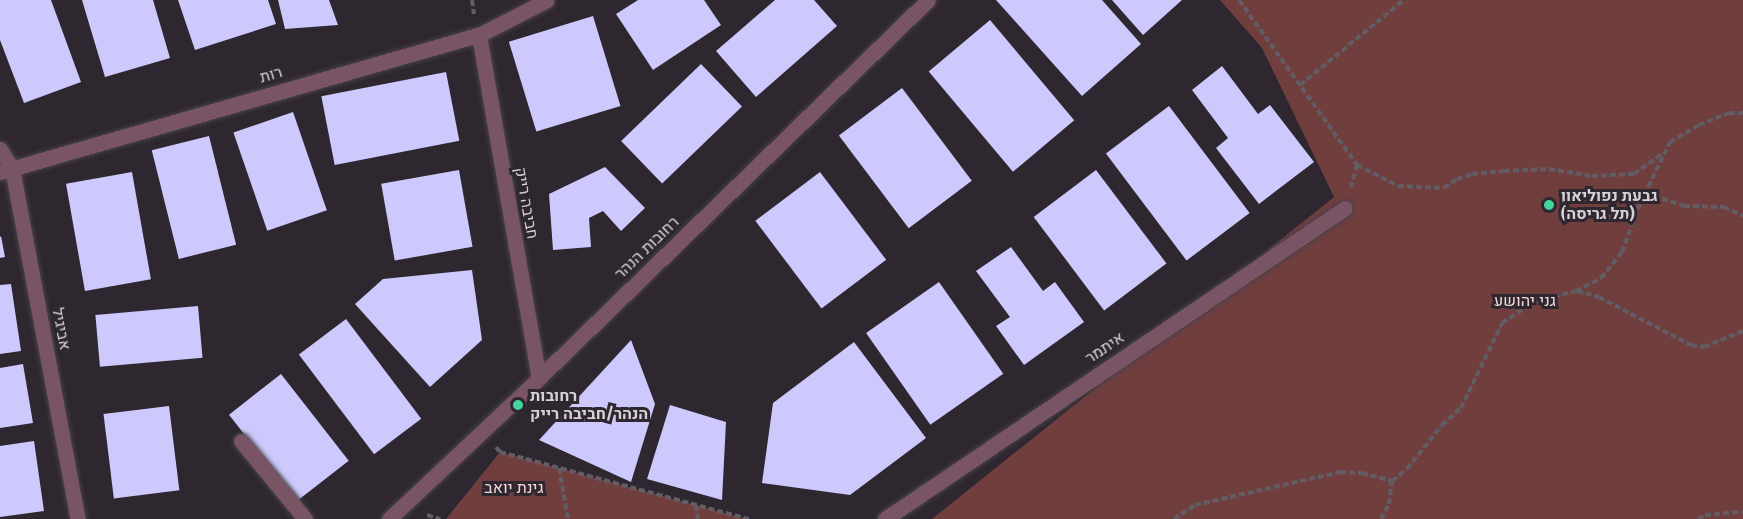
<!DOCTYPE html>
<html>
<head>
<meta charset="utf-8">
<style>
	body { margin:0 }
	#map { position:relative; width:1743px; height:519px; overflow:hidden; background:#2e2730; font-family:"Fira Sans",Heebo,sans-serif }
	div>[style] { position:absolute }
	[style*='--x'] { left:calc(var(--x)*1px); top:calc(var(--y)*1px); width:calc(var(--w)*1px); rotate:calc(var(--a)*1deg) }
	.green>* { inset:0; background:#713e3e }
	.building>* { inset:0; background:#cdc9fc; transform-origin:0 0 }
	.path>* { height:4px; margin-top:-2px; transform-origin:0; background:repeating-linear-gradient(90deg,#625c64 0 6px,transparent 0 9px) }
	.roads { filter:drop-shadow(0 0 2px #49424b) drop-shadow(0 0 2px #49424b) }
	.minor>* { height:15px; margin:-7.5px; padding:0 7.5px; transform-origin:7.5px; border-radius:7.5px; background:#785465 }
	.dots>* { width:16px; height:16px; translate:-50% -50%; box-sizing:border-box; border:3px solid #2e2730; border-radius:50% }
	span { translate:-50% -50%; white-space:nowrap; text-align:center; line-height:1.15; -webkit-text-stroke:6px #2e2730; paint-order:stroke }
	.street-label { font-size:16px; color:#d6d1d7 }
	.poi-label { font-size:16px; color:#d6d1d7; font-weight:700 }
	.left { translate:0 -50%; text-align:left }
	.park-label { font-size:16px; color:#f3d8d7 }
</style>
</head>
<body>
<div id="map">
	<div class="green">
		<div style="clip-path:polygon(1220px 0,1743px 0,1743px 519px,932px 519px,1334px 197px,1262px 48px)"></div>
		<div style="clip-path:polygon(500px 452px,696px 505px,746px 519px,446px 519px)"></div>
	</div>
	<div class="building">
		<div style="clip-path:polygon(0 0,51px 0,81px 82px,24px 103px,0 40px)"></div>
		<div style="clip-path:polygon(82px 0,153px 0,170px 58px,105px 77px)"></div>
		<div style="clip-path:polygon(178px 0,268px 0,276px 24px,195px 50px)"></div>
		<div style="clip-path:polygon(278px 0,329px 0,338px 25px,285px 29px)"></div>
		<div style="clip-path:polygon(638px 0,704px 0,721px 25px,653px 70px,616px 14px)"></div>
		<div style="clip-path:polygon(775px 0,814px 0,837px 26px,756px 97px,716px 51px)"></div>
		<div style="clip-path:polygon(996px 0,1102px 0,1141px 44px,1082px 96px)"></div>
		<div style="clip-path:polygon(1112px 0,1182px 0,1143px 35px)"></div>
		<div style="left:593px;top:16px;width:94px;height:88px;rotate:73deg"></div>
		<div style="left:990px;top:20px;width:131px;height:80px;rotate:50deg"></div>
		<div style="left:701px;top:64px;width:59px;height:111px;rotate:46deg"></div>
		<div style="clip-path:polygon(1222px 66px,1258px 114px,1270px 105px,1314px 162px,1259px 204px,1216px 148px,1228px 138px,1192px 90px)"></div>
		<div style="left:446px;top:72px;width:70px;height:127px;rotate:79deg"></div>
		<div style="left:902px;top:88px;width:116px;height:79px;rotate:53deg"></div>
		<div style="left:1169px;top:106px;width:134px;height:79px;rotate:53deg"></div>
		<div style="left:293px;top:112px;width:104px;height:63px;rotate:71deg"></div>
		<div style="left:209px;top:136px;width:112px;height:59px;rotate:76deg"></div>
		<div style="clip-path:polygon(605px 167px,645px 208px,621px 231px,603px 211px,589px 218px,591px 247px,553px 250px,549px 194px)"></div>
		<div style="left:459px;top:170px;width:78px;height:79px;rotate:80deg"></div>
		<div style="left:1096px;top:170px;width:117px;height:78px;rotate:53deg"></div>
		<div style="left:132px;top:172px;width:109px;height:67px;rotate:80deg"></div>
		<div style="left:820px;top:172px;width:110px;height:81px;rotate:53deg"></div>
		<div style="clip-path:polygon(1px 236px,5px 257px,0 258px,0 237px)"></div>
		<div style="clip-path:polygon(1011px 247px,1043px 291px,1055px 282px,1084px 322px,1024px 365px,996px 326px,1010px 317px,976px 271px)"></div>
		<div style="clip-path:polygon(472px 270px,482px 340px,430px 387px,355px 304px,383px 279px)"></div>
		<div style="left:939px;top:282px;width:112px;height:89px;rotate:55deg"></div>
		<div style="clip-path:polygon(11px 284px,21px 351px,0 354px,0 285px)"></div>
		<div style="left:198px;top:306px;width:52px;height:103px;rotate:85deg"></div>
		<div style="left:346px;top:319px;width:125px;height:59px;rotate:53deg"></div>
		<div style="clip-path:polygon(631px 340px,655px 404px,631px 482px,539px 440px)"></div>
		<div style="clip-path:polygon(854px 342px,926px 438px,850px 495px,762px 483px,773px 403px)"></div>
		<div style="clip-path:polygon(23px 364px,33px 423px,0 428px,0 368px)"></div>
		<div style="left:281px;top:374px;width:110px;height:66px;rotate:52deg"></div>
		<div style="clip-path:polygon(670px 405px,726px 422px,722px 500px,647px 479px)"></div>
		<div style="left:169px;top:406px;width:85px;height:66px;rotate:83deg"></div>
		<div style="clip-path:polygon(34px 441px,44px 511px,0 517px,0 446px)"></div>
	</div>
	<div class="path">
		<div style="--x:472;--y:0;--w:14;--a:82"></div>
		<div style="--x:1239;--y:0;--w:203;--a:54.4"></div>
		<div style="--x:1357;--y:165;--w:23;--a:105"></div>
		<div style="--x:1300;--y:85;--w:134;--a:-39.3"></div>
		<div style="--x:1357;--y:165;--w:46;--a:27.1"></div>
		<div style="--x:1398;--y:186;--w:46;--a:2.5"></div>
		<div style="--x:1444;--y:188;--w:16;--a:-35"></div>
		<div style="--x:1457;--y:179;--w:16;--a:-18"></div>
		<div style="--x:1472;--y:174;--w:32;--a:-5"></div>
		<div style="--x:1504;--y:171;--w:45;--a:-2.5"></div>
		<div style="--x:1549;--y:169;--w:44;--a:9.2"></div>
		<div style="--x:1592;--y:176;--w:42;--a:-2.7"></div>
		<div style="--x:1634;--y:174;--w:36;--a:-36"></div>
		<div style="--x:1645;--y:193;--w:41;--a:18.4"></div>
		<div style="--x:1684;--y:206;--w:40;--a:1.4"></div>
		<div style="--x:1724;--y:207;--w:21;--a:25"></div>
		<div style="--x:1577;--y:291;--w:23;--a:15"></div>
		<div style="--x:1599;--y:297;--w:104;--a:27.6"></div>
		<div style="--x:1691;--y:345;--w:13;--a:9"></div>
		<div style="--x:1704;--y:347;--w:42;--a:-22.3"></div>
		<div style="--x:496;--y:447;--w:6;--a:51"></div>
		<div style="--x:500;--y:452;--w:258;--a:15.1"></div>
		<div style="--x:559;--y:468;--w:52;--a:80"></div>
		<div style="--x:696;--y:505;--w:14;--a:82"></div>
		<div style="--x:427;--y:515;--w:14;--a:17"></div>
		<div style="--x:1174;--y:519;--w:25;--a:-34"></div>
		<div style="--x:1195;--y:505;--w:149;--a:-12.8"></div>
		<div style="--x:1340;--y:472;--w:22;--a:3"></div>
		<div style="--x:1362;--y:473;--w:31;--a:15"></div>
		<div style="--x:1381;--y:519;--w:17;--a:-62"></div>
		<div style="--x:1389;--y:504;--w:23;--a:-83"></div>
		<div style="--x:1392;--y:481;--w:19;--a:-39"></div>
		<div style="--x:1407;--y:469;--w:56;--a:-51.5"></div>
		<div style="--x:1442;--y:425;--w:25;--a:-42"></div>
		<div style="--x:1461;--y:408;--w:94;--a:-64.2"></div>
		<div style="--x:1502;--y:323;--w:40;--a:-32.9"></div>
		<div style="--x:1536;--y:301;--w:41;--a:-14"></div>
		<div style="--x:1576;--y:291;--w:28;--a:-27"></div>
		<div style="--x:1601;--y:278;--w:33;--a:-51"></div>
		<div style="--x:1622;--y:252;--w:52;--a:-69.8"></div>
		<div style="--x:1640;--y:203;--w:68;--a:-63.8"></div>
		<div style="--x:1670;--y:142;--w:34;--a:-30"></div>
		<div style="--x:1699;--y:125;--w:32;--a:-22"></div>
		<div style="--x:1729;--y:113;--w:14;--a:0"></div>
		<div style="--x:1698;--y:519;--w:8;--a:-30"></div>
		<div style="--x:1705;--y:515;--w:38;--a:-5"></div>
	</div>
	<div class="roads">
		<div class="minor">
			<div style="--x:479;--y:35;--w:348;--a:80.1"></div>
			<div style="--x:0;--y:149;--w:22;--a:58"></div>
			<div style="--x:12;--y:168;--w:357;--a:79.4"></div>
			<div style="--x:0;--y:172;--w:498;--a:-16"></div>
			<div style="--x:479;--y:35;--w:76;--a:-27.2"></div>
			<div style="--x:241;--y:441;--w:101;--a:50.6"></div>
			<div style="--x:389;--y:519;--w:206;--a:-43.2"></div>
			<div style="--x:539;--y:378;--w:542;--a:-44.18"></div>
			<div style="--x:885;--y:519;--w:555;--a:-34.06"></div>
		</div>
	</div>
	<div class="dots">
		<div style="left:1549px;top:205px;background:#43d4a0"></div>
		<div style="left:518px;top:405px;background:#43d4a0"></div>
	</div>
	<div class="street-label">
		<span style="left:271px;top:75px;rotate:-16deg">רות</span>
		<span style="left:526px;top:203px;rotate:80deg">חביבה רייק</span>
		<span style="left:647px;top:248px;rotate:-44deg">רחובות הנהר</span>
		<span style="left:61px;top:329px;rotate:79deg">אביגיל</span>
		<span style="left:1105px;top:348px;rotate:-34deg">איתמר</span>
	</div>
	<div class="poi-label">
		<span class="left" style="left:1561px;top:205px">גבעת נפוליאון<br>(תל גריסה)</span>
		<span class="left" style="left:530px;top:405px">רחובות<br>הנהר/חביבה רייק</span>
	</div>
	<div class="park-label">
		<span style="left:1525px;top:301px">גני יהושע</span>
		<span style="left:514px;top:488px">גינת יואב</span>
	</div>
</div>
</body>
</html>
